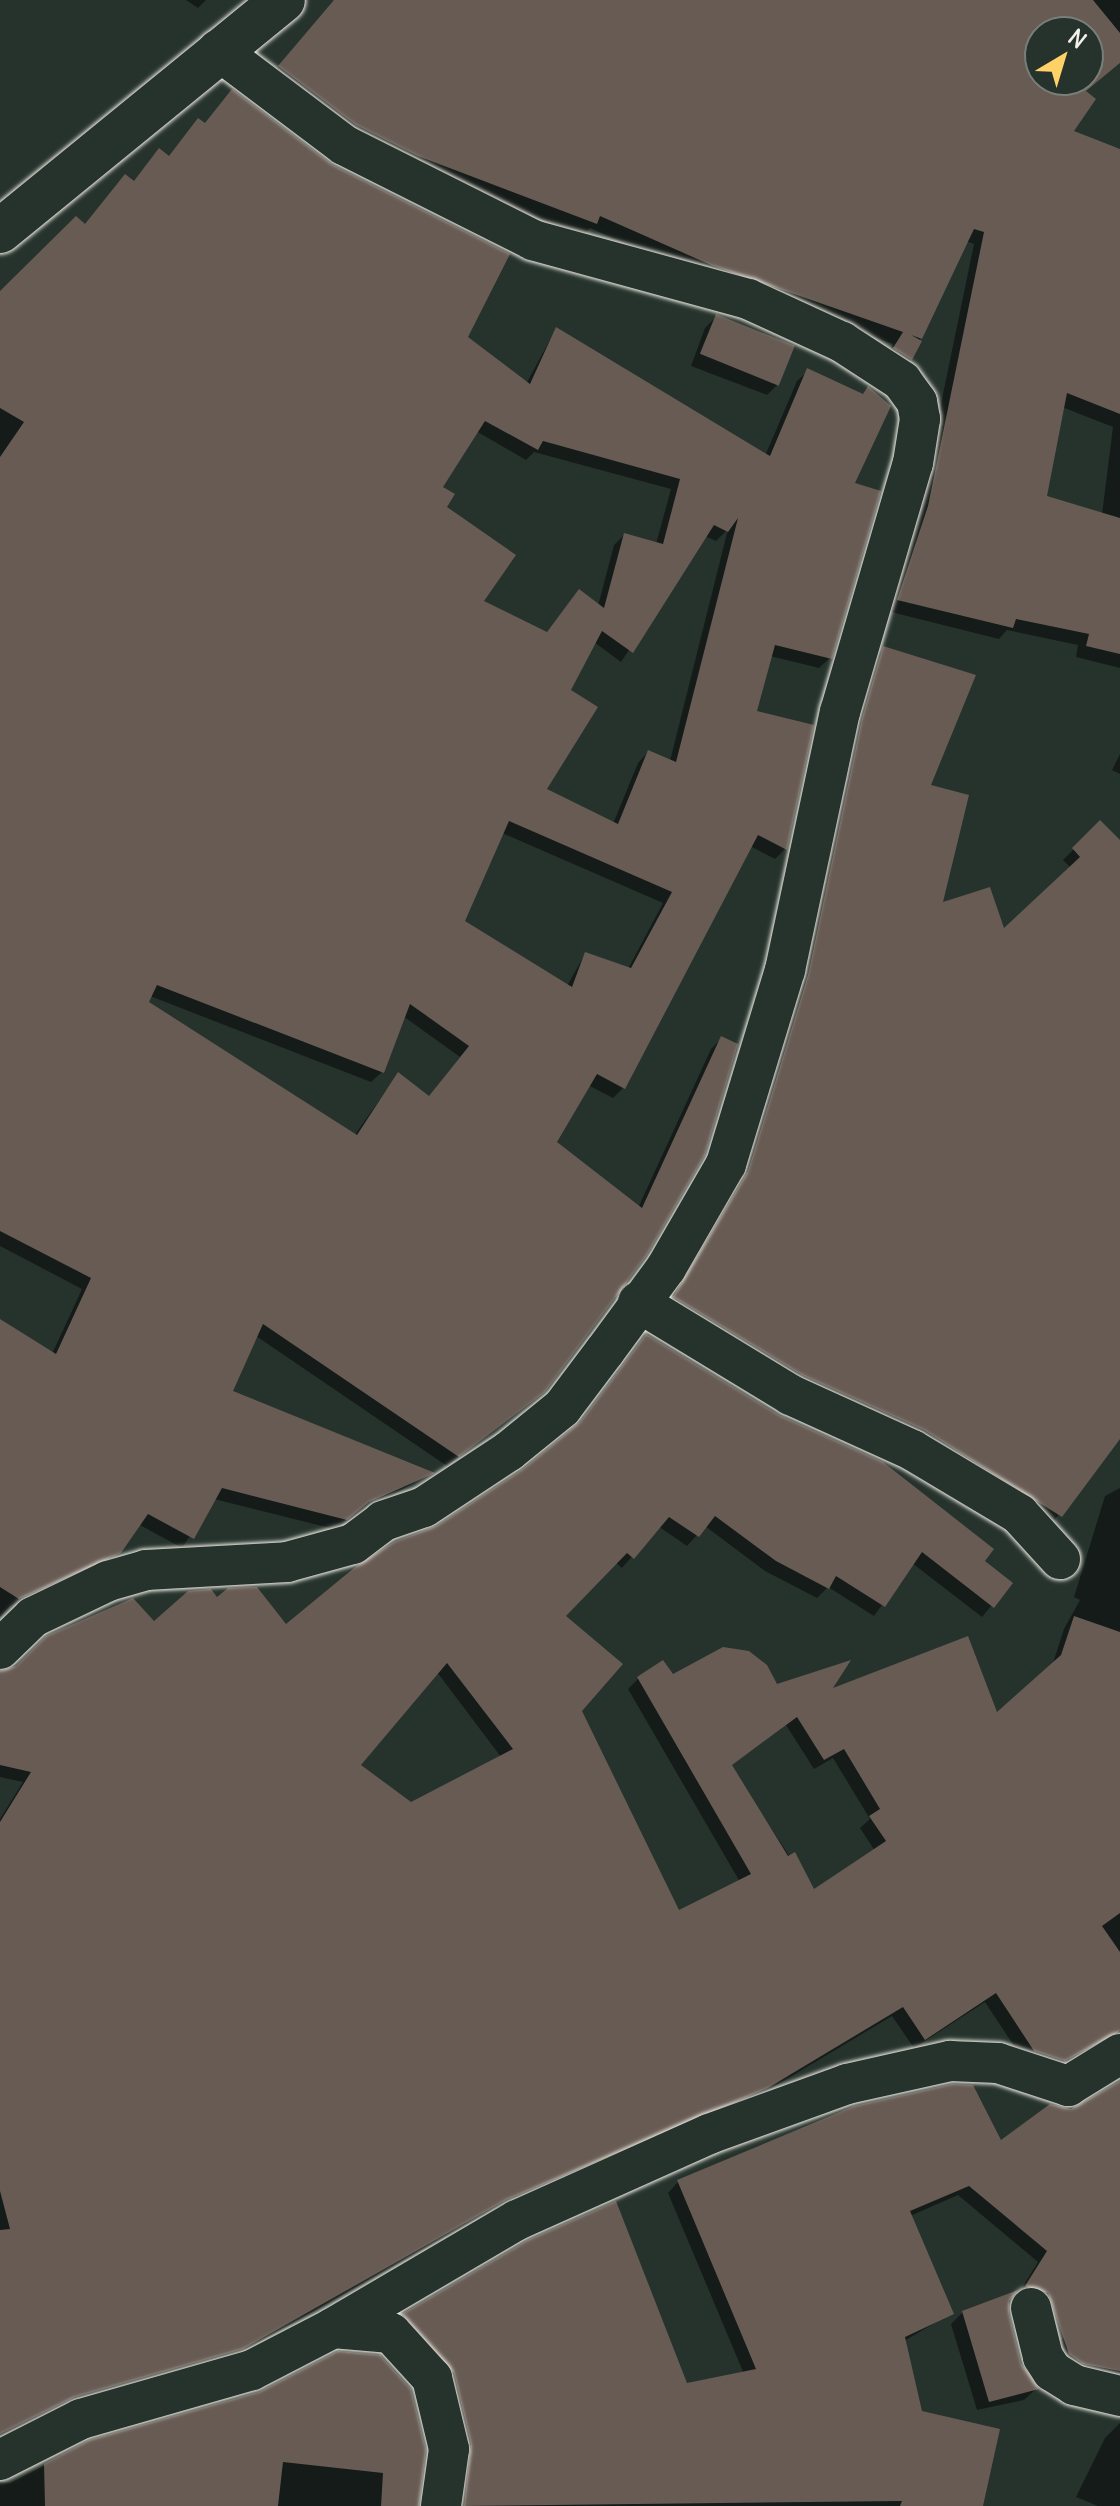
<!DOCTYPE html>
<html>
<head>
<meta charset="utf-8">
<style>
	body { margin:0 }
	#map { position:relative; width:1120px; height:2506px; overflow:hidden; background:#26332d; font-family:Delius,sans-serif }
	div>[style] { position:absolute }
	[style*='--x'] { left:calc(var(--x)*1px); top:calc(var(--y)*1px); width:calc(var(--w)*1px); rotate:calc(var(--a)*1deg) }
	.shadow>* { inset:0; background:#0007 }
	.building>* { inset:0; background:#675b54; transform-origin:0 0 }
	.roads { filter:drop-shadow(0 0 2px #f4f1e8) drop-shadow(0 0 2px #f4f1e8) }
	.street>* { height:40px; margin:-20px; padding:0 20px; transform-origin:20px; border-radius:20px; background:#26332d }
	.secondary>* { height:44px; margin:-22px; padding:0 22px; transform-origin:22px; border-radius:22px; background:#26332d }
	span { translate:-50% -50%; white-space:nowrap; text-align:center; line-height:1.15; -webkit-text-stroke:6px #26332d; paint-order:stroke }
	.north { position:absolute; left:1024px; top:16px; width:80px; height:80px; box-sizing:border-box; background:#26332d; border:2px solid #787f78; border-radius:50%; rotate:38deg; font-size:22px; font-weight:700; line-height:32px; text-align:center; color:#f4f1e8 }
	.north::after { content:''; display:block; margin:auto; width:28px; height:36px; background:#ffd166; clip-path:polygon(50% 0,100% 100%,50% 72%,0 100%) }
</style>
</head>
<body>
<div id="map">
	<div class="shadow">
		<div style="clip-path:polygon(186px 0,206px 0,198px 8px)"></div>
		<div style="clip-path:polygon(evenodd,335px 0,1120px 0,1120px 63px,1084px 92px,1071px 132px,1120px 151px,1120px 668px,1076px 657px,1078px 645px,1007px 630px,999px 639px,887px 611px,917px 520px,974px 244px,966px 241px,911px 359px,899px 371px,883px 360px,893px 344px,699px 276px,590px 228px,583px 235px,406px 168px,268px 79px,335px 0,1040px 32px,1088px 32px,1088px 80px,1040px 80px,1040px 32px,335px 0,1062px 407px,1113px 427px,1102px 514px,1044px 497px,1062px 407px)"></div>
		<div style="clip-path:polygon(evenodd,83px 226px,466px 337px,526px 384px,556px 329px,765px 456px,797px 381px,808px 371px,852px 484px,830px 658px,819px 668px,770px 656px,754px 712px,785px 849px,775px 859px,750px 846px,623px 1088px,613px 1098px,588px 1085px,555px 1142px,638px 1208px,711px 1049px,722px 1038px,736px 1045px,544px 1391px,447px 1466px,256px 1336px,231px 1392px,431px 1473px,334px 1529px,214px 1499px,182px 1548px,138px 1524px,108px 1563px,10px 1606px,0 1617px,0 1321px,52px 1354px,82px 1289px,0 1246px,0 294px,83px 226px,476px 431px,526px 460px,534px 452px,671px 489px,656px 544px,624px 535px,614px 545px,598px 606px,579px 592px,546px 633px,481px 602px,444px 508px,440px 488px,476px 431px,83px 226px,728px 529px,670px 761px,648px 752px,638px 763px,613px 824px,544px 790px,569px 691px,594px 642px,621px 662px,705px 536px,716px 541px,728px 529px,83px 226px,502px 833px,663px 903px,628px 969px,585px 954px,567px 986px,463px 922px,502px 833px,83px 226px,150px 996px,371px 1082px,382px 1072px,403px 1016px,460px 1057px,428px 1098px,398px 1074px,354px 1136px,146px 1003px,150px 996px)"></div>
		<div style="clip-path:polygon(717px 316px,779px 383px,767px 395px,691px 366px,705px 328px)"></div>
		<div style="clip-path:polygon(884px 648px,929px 787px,940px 905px,1003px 932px,1071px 868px,1063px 860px,1100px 823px,1120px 844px,1120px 1436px,1050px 1526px,665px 1308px,738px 1183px,798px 987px,853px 730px,874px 658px)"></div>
		<div style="clip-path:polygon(1120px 754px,1120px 774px,1112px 770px)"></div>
		<div style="clip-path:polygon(evenodd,646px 1336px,1010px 1583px,982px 1617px,912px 1563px,874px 1616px,828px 1587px,817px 1598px,765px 1571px,705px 1526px,687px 1546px,658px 1526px,622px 1568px,615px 1562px,563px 1616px,579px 1711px,678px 1913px,740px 1882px,628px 1689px,638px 1679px,662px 1663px,672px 1677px,996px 1716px,1052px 1666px,1064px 1629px,1080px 1600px,1074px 1597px,1105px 1496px,1120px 1488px,1120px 2044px,1108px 2041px,1053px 2070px,1024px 2061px,985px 2002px,914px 2048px,892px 2016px,755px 2098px,493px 2210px,231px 2358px,0 2438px,0 1819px,23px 1782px,0 1777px,0 1672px,217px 1600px,286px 1626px,525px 1471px,574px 1430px,646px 1336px,437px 1672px,501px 1757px,411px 1804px,358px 1766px,437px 1672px,646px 1336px,786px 1725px,814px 1769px,833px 1758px,870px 1819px,860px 1828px,875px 1851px,813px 1892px,730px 1766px,786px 1725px)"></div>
		<div style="clip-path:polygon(1120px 2083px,1120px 2254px,1043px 2315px,1017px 2296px,1038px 2262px,958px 2195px,910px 2216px,952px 2313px,904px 2341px,920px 2413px,981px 2506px,456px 2506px,393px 2326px,403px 2316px,528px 2242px,686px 2385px,744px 2374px,668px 2193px,678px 2182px,1000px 2143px,1051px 2106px,1080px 2108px)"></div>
		<div style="clip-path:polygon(1007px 2302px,1017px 2352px,1036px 2389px,1024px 2400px,977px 2410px,951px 2324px,963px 2312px)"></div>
		<div style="clip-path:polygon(1120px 2319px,1120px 2379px,1104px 2382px,1051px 2349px,1063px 2338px)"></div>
		<div style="clip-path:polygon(338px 2354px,419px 2506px,0 2506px,0 2482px,10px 2483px,90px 2442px,259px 2394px)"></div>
		<div style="clip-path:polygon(1120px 2423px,1120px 2506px,1098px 2506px,1076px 2497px,1105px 2438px)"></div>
	</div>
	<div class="building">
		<div style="clip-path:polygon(evenodd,334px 0,1093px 0,1120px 33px,1120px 63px,1086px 91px,1096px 99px,1074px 131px,1120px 149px,1120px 414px,1067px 393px,1047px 496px,1120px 518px,1120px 654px,1086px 646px,1089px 634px,1016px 619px,1013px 628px,897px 600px,928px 506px,984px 232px,974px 229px,922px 339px,911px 335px,922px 341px,912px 360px,893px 348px,903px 332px,711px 265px,600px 216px,597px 224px,418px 156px,356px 125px,278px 66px,334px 0,1040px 32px,1088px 32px,1088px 80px,1040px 80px,1040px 32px)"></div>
		<div style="clip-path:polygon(evenodd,232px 89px,333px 165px,510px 254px,468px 337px,530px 384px,556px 327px,770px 456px,807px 368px,863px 394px,868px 386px,891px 406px,855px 483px,881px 491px,832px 659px,775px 645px,757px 711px,814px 725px,787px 850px,758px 835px,625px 1089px,597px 1074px,557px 1142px,642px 1208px,721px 1036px,738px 1044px,705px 1155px,647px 1255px,545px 1392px,459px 1457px,263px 1324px,233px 1391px,435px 1473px,369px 1502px,347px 1520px,222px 1488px,194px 1539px,148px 1514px,121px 1553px,19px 1599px,0 1587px,0 1319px,56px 1354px,91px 1278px,0 1231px,0 457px,24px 422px,0 408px,0 291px,76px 216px,85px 224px,125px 174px,134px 181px,159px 148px,169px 156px,198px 118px,205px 123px,232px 89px,485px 421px,538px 450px,543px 441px,680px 479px,663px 544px,624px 533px,604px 608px,579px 589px,547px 632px,484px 601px,516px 555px,447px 507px,455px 494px,443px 487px,485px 421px,232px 89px,738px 518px,676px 762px,648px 750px,618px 824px,547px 789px,598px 707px,571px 690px,602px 631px,633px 653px,714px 525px,728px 532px,738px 518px,232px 89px,509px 821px,672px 892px,631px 968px,585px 952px,572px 987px,465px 921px,509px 821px,232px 89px,157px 985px,384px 1073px,410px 1004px,469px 1046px,429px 1096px,398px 1072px,357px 1135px,149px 1002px,157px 985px)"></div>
		<div style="left:716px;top:314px;width:85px;height:43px;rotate:22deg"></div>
		<div style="clip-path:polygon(883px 646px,976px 675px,931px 785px,969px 795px,943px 902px,990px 887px,1004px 928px,1080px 857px,1072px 848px,1100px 820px,1120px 840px,1120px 1439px,1062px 1517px,924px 1430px,802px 1375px,673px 1297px,748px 1171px,808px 975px,862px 718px)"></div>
		<div style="clip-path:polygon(evenodd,646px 1334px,779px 1415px,883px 1462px,994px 1549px,985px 1561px,1013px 1583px,994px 1608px,922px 1552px,885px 1607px,836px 1576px,829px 1589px,776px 1561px,715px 1516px,699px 1537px,669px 1517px,634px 1559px,627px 1553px,566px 1616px,623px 1664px,582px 1711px,679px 1910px,751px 1874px,637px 1677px,663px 1660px,673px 1674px,723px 1647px,749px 1651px,767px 1665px,777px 1684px,851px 1660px,833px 1688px,968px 1636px,997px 1712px,1061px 1655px,1074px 1616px,1120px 1632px,1120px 1913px,1102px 1926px,1120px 1952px,1120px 2031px,1065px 2061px,1034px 2051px,996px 1993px,925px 2040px,903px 2007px,768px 2088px,506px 2200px,243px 2349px,75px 2397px,0 2434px,0 2230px,10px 2229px,0 2191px,0 1822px,31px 1772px,0 1765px,0 1671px,16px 1666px,46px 1636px,133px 1598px,154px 1621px,188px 1591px,211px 1589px,217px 1597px,228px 1588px,257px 1587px,286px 1624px,354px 1568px,394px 1542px,436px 1526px,523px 1469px,580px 1422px,646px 1334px,447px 1663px,513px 1749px,411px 1802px,361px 1765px,447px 1663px,646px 1334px,797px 1717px,824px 1760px,844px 1749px,880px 1809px,869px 1816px,886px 1841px,814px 1889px,795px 1852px,788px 1856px,732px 1765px,797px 1717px)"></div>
		<div style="clip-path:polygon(1120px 2081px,1120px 2371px,1083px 2364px,1069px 2354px,1048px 2293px,1025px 2286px,1047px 2251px,969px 2186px,910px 2211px,954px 2314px,905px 2337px,922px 2411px,1000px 2429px,983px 2506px,900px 2506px,902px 2501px,464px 2506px,471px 2444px,454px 2373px,402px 2314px,528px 2240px,616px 2201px,687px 2383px,756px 2369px,677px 2180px,854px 2106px,952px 2084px,973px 2085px,1001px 2140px,1050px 2104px,1071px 2109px)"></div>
		<div style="clip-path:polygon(1018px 2290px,1009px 2301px,1009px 2313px,1021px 2363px,1039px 2389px,989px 2402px,962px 2311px)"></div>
		<div style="clip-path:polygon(338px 2351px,380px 2355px,411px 2389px,426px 2450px,419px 2506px,381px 2506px,383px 2473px,283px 2462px,278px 2506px,45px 2506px,44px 2464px,89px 2440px,259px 2392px)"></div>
	</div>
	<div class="roads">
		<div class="street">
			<div style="--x:638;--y:1302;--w:179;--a:31.3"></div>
			<div style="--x:791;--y:1395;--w:133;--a:24.4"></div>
			<div style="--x:912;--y:1450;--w:125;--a:30.9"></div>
			<div style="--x:1019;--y:1514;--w:61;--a:47.7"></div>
			<div style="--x:0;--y:1649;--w:46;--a:-44.1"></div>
			<div style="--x:33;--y:1617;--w:83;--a:-25.6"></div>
			<div style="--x:108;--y:1581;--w:40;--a:-16"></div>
			<div style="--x:146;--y:1570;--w:141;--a:-3.2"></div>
			<div style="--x:287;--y:1562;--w:68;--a:-15.3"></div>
			<div style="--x:353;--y:1544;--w:38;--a:-37"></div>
			<div style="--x:383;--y:1521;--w:43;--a:-18.9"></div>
			<div style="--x:424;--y:1507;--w:102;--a:-33.4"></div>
			<div style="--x:509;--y:1451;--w:68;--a:-39.1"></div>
			<div style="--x:562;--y:1408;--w:71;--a:-53"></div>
			<div style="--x:605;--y:1351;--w:103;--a:-53.7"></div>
			<div style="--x:666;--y:1268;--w:120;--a:-60"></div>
			<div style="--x:726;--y:1164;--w:203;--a:-73.1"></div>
			<div style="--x:785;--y:970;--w:264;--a:-78"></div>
			<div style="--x:840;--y:712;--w:259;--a:-73.7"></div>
			<div style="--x:913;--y:463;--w:45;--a:-81"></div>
			<div style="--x:920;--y:419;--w:17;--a:-100"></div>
			<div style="--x:917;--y:402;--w:26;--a:-126"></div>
			<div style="--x:902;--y:381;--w:72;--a:-147"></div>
			<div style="--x:842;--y:342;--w:103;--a:-155.4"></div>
			<div style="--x:748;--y:299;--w:223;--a:-164.7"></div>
			<div style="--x:533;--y:240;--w:212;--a:-153.3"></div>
			<div style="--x:344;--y:145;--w:158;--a:-143"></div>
			<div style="--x:1031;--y:2308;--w:50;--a:76.2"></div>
			<div style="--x:1043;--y:2357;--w:17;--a:57"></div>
			<div style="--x:1052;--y:2371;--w:26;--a:32"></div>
			<div style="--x:1074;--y:2385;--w:47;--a:13.4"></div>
			<div style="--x:333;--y:2328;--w:58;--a:4.9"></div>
			<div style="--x:391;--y:2333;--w:61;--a:47.7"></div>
			<div style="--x:432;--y:2378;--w:73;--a:76.5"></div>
			<div style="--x:449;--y:2449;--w:58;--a:98"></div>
			<div style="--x:0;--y:2460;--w:91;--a:-26.8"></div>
			<div style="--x:81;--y:2419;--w:178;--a:-16"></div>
			<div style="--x:252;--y:2370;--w:91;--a:-27.4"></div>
			<div style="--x:333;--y:2328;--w:213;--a:-30.4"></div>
			<div style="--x:517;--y:2220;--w:210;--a:-24.1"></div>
			<div style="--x:709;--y:2134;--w:147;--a:-19.9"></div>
			<div style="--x:847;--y:2084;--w:106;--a:-12.6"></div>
			<div style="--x:950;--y:2061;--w:48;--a:2.4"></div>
			<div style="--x:998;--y:2063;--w:74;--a:18.2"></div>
			<div style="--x:1068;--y:2086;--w:61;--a:-31.6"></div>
		</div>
		<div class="secondary">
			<div style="--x:0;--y:231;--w:365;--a:-39.2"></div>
		</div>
	</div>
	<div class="north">N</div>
</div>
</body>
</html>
